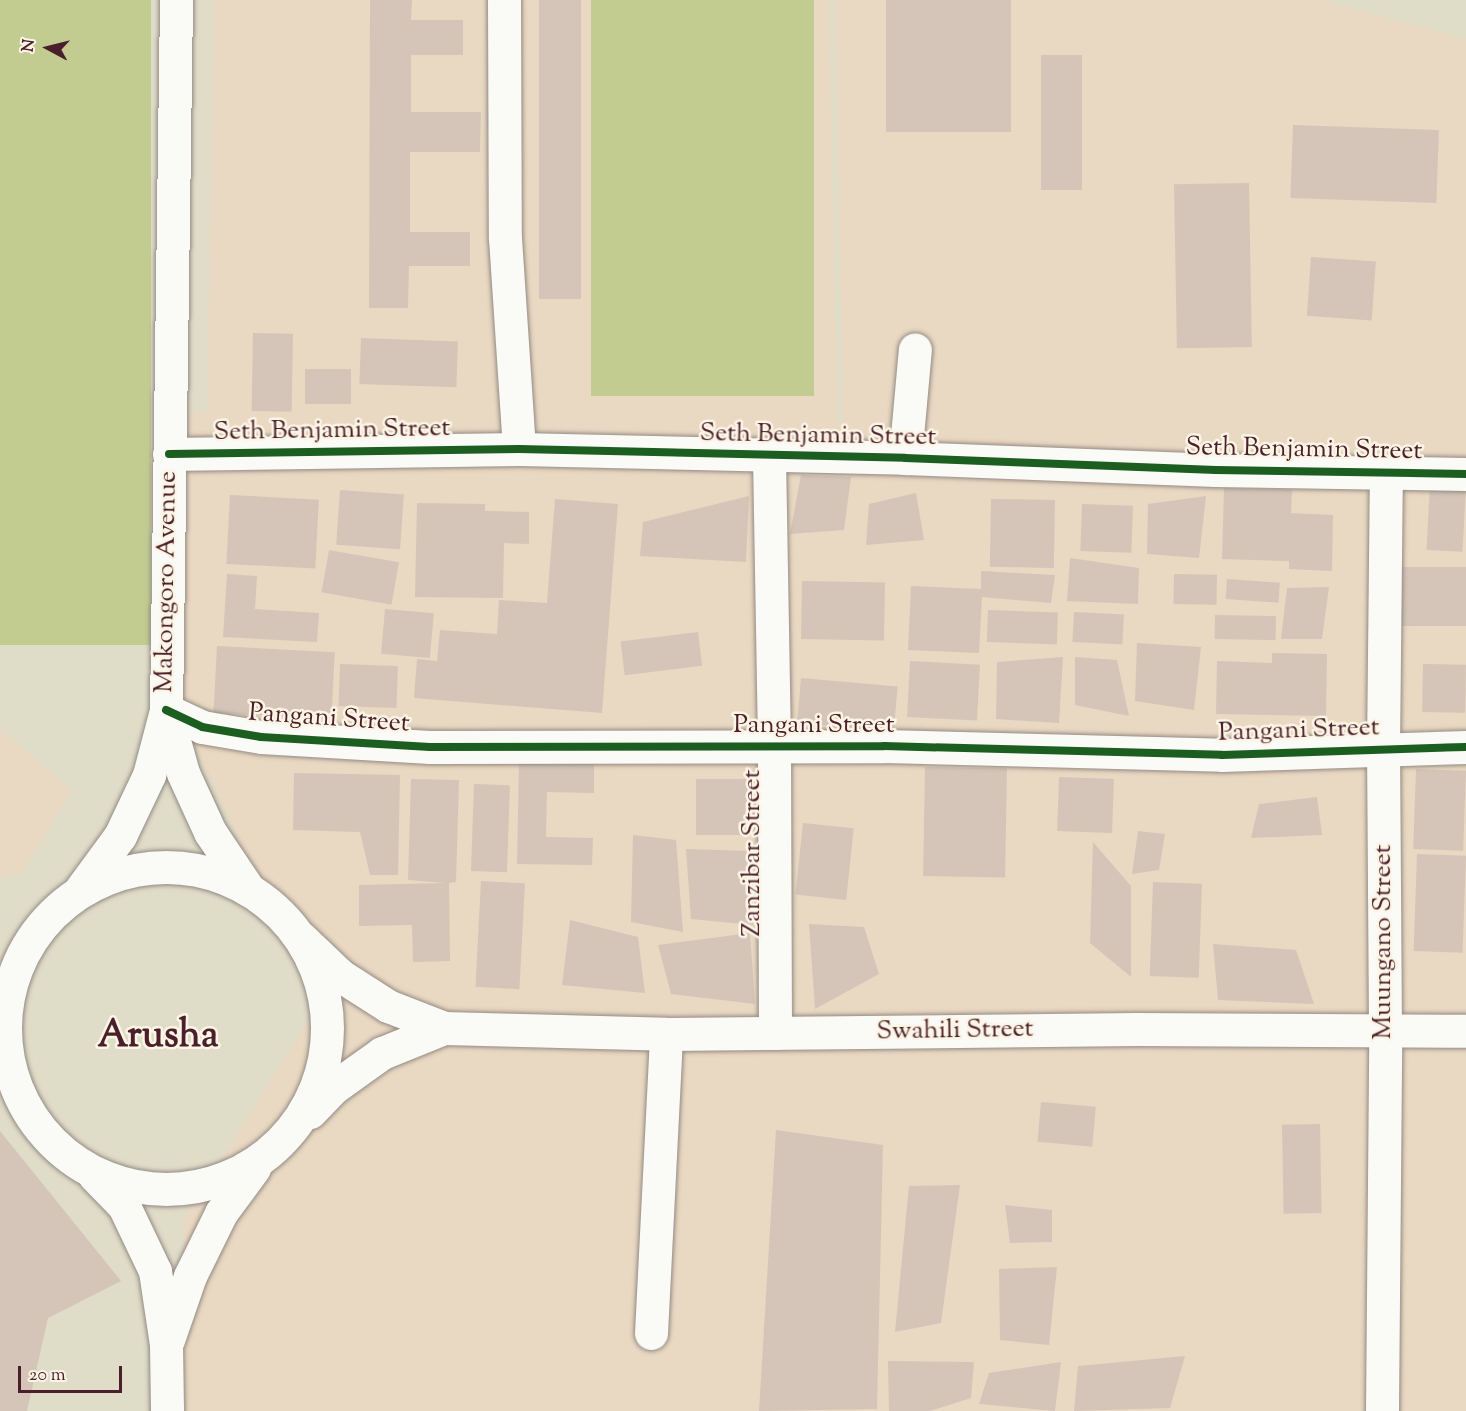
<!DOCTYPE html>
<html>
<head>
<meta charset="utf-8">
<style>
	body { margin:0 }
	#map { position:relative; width:1466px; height:1411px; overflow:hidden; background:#dfdcc8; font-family:"Sorts Mill Goudy",serif }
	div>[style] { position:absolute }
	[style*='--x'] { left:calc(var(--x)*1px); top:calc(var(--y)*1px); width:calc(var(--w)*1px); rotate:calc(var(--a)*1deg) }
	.built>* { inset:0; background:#e9d8c2 }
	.green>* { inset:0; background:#c2cc90; transform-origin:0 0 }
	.building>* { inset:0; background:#d4c5b8; transform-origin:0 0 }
	.roads { filter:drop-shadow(0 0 2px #948b83) drop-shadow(0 0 2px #948b83) }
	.minor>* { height:33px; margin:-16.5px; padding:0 16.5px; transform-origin:16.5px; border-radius:16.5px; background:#fafaf7 }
	.minor>.ring { margin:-16.5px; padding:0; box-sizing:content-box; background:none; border:33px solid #fafaf7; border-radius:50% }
	.cycleway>* { height:8px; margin:-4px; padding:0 4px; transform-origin:4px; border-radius:4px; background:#1b5e20 }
	span { translate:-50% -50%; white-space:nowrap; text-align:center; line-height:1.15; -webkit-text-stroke:5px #fcf5e5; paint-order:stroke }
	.street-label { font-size:26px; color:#4a1f2b }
	.town-label { font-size:38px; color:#4a1f2b; font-weight:700 }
	.north { position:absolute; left:18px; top:18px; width:60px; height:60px; -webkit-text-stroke:4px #fcf5e5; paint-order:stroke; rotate:277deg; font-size:16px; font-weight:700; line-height:24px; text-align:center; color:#4a1f2b }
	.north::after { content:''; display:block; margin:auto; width:21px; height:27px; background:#4a1f2b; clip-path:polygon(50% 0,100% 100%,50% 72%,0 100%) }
	.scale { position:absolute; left:18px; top:1366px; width:104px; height:27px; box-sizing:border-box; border:3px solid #4a1f2b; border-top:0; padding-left:8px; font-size:18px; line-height:21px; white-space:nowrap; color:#4a1f2b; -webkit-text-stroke:4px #fcf5e5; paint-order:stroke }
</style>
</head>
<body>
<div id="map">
	<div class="built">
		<div style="clip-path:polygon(214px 0,829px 0,837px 422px,843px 422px,835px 0,1321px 0,1466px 39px,1466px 1411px,183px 1411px,183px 1218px,318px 1006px,174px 702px,188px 413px,207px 413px)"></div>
		<div style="clip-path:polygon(0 728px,72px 791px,23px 871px,0 878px)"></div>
	</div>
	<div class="green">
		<div style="left:0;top:0;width:151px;height:645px"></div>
		<div style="left:591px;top:0;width:223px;height:396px"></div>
	</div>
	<div class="building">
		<div style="clip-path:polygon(370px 0,412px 0,411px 20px,463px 20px,463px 55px,411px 55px,411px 112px,481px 112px,480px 152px,410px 152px,410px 232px,470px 232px,470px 266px,409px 266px,408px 308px,369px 308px)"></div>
		<div style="left:539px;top:0;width:42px;height:299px"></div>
		<div style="left:886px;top:0;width:125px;height:132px"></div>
		<div style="left:1041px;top:55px;width:41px;height:135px"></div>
		<div style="left:1293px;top:125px;width:146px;height:73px;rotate:2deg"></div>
		<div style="left:1249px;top:183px;width:164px;height:75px;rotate:89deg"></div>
		<div style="left:1311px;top:257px;width:65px;height:59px;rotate:4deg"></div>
		<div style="left:253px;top:333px;width:40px;height:78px;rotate:1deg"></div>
		<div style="left:361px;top:338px;width:97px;height:46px;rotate:2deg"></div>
		<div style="left:305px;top:369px;width:46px;height:35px"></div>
		<div style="clip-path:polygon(801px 475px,851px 477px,844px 530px,790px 534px)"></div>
		<div style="left:1430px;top:484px;width:36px;height:66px;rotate:3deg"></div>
		<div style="clip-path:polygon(1224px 488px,1292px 490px,1291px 513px,1333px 515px,1332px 571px,1289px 569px,1289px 561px,1222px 559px)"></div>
		<div style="left:340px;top:490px;width:64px;height:55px;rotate:4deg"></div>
		<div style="clip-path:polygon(916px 493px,924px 540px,866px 545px,869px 504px)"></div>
		<div style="left:230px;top:495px;width:89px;height:69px;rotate:3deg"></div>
		<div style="clip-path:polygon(749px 496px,746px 562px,640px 556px,643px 522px)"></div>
		<div style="clip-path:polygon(1206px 496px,1199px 558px,1147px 554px,1148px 504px)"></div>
		<div style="clip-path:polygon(555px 499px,618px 504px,602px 713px,414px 698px,417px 659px,437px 661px,440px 630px,497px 634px,499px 600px,547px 603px)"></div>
		<div style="left:1055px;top:500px;width:68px;height:64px;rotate:91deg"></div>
		<div style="clip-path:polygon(417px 503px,485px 504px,485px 511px,529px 512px,529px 544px,504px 543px,503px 598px,415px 597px)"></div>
		<div style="left:1082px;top:504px;width:51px;height:47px;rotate:2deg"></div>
		<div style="left:329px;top:550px;width:71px;height:43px;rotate:10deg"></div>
		<div style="clip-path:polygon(1070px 558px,1139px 568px,1138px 604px,1067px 601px)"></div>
		<div style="left:1466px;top:567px;width:59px;height:69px;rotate:90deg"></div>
		<div style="clip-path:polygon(981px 571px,1055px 575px,1051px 603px,982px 597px,979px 653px,908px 650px,911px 586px,981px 589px)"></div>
		<div style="clip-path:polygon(227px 574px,257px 576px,255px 609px,319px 613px,317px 642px,223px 637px)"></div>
		<div style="left:1174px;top:574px;width:43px;height:30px;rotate:1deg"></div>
		<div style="left:1227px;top:579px;width:53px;height:20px;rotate:4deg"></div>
		<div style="left:802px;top:581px;width:83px;height:58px;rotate:1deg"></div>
		<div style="clip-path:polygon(1329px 587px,1322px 639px,1281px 639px,1287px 588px)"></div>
		<div style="left:385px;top:609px;width:49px;height:45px;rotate:5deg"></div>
		<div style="left:988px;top:610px;width:70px;height:32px;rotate:2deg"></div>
		<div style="left:1074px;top:612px;width:50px;height:30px;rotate:3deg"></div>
		<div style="left:1215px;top:615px;width:61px;height:24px;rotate:1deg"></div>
		<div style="left:698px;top:632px;width:34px;height:78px;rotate:83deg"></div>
		<div style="clip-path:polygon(1137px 643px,1201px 647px,1194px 710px,1135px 701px)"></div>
		<div style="left:217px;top:646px;width:118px;height:67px;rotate:3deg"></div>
		<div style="clip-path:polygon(1272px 653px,1327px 654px,1326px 716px,1216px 714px,1217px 661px,1272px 663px)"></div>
		<div style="clip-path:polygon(1063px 657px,1059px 723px,996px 719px,997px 662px)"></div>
		<div style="clip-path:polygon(1075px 657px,1117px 660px,1129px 716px,1075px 705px)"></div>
		<div style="left:910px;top:661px;width:70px;height:56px;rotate:3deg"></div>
		<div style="left:340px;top:664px;width:58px;height:42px;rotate:2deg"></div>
		<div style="left:1423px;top:664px;width:43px;height:48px;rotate:1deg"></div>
		<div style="left:801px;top:678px;width:97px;height:45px;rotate:5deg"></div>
		<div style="clip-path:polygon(519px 763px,594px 764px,594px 793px,547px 792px,546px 837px,593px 838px,592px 865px,517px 864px)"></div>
		<div style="left:925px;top:767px;width:82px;height:109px;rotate:1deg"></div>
		<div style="left:1416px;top:769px;width:50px;height:80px;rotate:2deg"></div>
		<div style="clip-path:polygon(294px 773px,400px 775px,398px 875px,370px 875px,360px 832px,293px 830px)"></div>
		<div style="left:1059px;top:777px;width:55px;height:54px;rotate:2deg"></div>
		<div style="clip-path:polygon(411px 779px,459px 780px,456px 882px,449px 883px,450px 961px,413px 962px,412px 925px,359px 926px,359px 885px,445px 883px,408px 880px)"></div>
		<div style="left:696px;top:779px;width:63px;height:56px"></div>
		<div style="left:474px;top:784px;width:36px;height:87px;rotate:2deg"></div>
		<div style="clip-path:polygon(1317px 797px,1322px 835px,1251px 838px,1259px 804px)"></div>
		<div style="left:803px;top:823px;width:51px;height:72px;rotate:6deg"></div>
		<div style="clip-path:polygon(1138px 831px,1165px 834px,1159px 870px,1132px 874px)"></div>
		<div style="clip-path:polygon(633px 835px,676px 840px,683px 932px,631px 922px)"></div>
		<div style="clip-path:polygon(1093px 842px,1131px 886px,1131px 977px,1090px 943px)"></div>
		<div style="clip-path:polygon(686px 849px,750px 851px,753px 925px,691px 919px)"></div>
		<div style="left:1417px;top:854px;width:49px;height:97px;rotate:2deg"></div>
		<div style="left:481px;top:881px;width:44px;height:106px;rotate:3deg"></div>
		<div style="left:1153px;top:882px;width:49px;height:94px;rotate:2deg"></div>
		<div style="clip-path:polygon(570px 920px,638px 937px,645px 993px,562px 985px)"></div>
		<div style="clip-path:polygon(809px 924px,864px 927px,879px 974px,815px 1009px)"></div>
		<div style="clip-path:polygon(750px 933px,755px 1004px,671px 994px,658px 945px)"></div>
		<div style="clip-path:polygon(1213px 944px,1296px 950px,1314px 1004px,1218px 1000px)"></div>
		<div style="left:1041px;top:1102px;width:55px;height:40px;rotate:5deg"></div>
		<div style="left:1320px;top:1124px;width:89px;height:38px;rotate:89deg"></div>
		<div style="clip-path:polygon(776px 1130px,883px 1145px,877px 1409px,759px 1411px)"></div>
		<div style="clip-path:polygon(0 1131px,121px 1281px,48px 1318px,27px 1411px,0 1411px)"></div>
		<div style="clip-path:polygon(960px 1185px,941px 1323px,895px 1332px,909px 1186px)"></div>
		<div style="clip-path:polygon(1005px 1205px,1052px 1210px,1052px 1242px,1010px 1243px)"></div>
		<div style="clip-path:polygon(1057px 1267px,1049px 1345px,1000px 1340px,999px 1269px)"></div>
		<div style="clip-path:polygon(1185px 1356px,1170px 1408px,1074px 1411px,1078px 1366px)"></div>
		<div style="clip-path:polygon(888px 1361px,974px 1362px,971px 1398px,930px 1411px,889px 1411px)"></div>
		<div style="clip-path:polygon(1061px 1362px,1055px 1411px,979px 1404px,989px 1373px)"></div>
	</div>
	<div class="roads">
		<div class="minor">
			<div style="--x:504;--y:0;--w:238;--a:89.8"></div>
			<div style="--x:505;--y:238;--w:211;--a:86.2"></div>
			<div style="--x:169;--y:454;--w:350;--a:-0.8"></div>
			<div style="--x:519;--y:449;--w:386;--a:1.3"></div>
			<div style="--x:905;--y:458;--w:311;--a:2.2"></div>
			<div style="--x:1216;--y:470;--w:250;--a:0.9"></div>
			<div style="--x:769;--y:456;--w:290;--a:89"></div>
			<div style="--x:774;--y:746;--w:287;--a:89.8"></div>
			<div style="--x:905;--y:458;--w:109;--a:-84.8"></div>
			<div style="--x:166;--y:710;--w:40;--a:25"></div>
			<div style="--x:202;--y:727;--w:60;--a:9.6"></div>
			<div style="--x:261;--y:737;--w:169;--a:3.4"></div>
			<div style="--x:430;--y:747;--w:454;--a:-0.1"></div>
			<div style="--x:884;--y:746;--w:338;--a:1.5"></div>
			<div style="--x:1222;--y:755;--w:244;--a:-1.9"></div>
			<div style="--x:166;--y:712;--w:63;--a:74.4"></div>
			<div style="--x:183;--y:773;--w:65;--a:65.4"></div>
			<div style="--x:210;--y:832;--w:66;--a:56.1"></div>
			<div class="ring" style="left:5px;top:867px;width:289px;height:289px"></div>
			<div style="--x:81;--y:889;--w:66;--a:-53.7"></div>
			<div style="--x:120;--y:836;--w:68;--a:-64.6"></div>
			<div style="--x:149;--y:775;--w:67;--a:-75.3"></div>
			<div style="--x:166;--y:710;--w:710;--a:-89.19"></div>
			<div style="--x:301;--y:938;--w:55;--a:43.5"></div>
			<div style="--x:341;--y:976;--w:56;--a:32.6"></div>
			<div style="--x:388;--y:1006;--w:60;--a:21.4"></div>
			<div style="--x:444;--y:1028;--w:222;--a:1.5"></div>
			<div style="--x:666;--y:1034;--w:470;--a:-0.6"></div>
			<div style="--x:1136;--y:1029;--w:330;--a:0.3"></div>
			<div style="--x:310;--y:1112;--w:33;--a:-46"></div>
			<div style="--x:333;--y:1088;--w:60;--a:-35.5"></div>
			<div style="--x:382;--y:1053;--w:67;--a:-22"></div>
			<div style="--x:94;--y:1175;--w:43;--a:45.9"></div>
			<div style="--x:124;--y:1206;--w:72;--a:64.5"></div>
			<div style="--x:155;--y:1271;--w:75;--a:81.5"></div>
			<div style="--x:166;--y:1345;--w:66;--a:89.1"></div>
			<div style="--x:651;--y:1333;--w:299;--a:-87.1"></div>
			<div style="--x:168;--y:1340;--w:68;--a:-71"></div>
			<div style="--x:190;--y:1276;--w:70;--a:-63.8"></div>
			<div style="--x:221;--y:1213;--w:56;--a:-53.7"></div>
			<div style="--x:1382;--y:1411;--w:381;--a:-89.5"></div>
			<div style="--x:1385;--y:1030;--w:280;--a:-90.4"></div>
			<div style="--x:1383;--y:750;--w:277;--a:-89.4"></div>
		</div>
	</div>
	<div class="cycleway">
		<div style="--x:169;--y:454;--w:350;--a:-0.8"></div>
		<div style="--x:519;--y:449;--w:386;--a:1.3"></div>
		<div style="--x:905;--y:458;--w:311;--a:2.2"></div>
		<div style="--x:1216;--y:470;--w:250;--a:0.9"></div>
		<div style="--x:166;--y:710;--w:40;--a:25"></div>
		<div style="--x:202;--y:727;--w:60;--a:9.6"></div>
		<div style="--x:261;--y:737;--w:169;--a:3.4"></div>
		<div style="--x:430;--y:747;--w:454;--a:-0.1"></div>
		<div style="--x:884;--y:746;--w:338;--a:1.5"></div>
		<div style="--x:1222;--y:755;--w:244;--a:-1.9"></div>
	</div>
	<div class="street-label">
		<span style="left:332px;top:431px;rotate:-1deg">Seth Benjamin Street</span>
		<span style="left:818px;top:436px;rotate:1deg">Seth Benjamin Street</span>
		<span style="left:1304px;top:450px;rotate:1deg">Seth Benjamin Street</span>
		<span style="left:167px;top:582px;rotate:-89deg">Makongoro Avenue</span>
		<span style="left:329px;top:719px;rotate:4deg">Pangani Street</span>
		<span style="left:814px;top:726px">Pangani Street</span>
		<span style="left:1299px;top:731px;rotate:-2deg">Pangani Street</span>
		<span style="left:753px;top:853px;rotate:-90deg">Zanzibar Street</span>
		<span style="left:1384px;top:942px;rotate:-90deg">Muungano Street</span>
		<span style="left:955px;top:1031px;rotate:-1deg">Swahili Street</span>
	</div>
	<div class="town-label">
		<span style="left:158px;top:1038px">Arusha</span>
	</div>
	<div class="north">N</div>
	<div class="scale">20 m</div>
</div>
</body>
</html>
